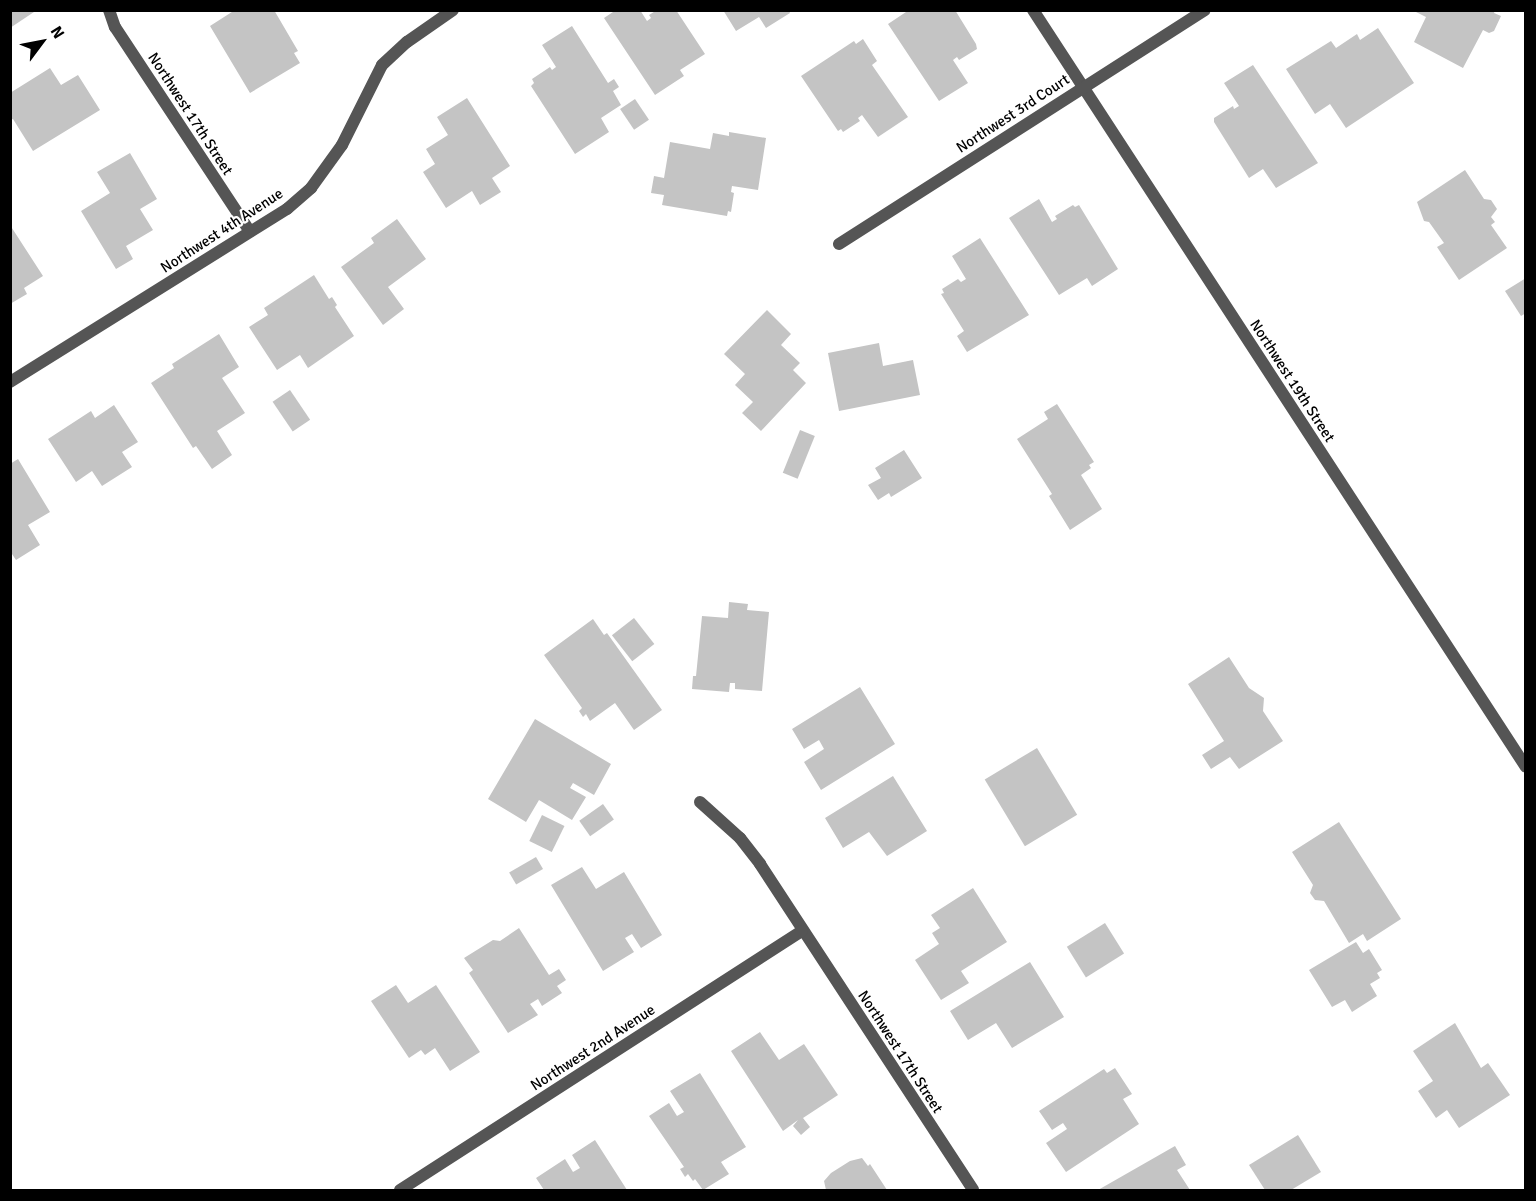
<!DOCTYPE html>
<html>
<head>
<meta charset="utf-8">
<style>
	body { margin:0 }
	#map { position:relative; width:1536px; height:1201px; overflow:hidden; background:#fff; font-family:Signika,sans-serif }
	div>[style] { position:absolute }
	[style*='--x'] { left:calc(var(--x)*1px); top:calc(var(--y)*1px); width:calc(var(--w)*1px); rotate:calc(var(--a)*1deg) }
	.building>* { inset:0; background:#c4c4c4; transform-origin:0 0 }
	.street>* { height:12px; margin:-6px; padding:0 6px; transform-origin:6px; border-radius:6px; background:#555 }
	span { translate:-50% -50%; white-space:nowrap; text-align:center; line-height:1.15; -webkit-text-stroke:4.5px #fff; paint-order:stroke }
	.street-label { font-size:15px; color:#000 }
	.frame { position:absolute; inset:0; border:12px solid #000; pointer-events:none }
	.north { position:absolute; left:12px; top:12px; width:60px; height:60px; -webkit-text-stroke:4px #fff; paint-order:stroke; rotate:58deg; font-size:16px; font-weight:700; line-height:24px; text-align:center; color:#000 }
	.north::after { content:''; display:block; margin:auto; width:21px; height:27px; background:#000; clip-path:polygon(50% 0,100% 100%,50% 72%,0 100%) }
</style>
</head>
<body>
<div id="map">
	<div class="building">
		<div style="clip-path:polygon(10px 10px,33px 10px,34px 12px,10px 28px)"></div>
		<div style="clip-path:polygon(235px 10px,274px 10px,298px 51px,294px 53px,300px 63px,250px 93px,210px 26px)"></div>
		<div style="clip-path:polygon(616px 10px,640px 10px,647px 21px,651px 18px,649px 15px,657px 10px,676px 10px,705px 54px,680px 70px,684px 76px,655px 95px,604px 18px)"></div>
		<div style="clip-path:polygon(723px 10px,789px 10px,790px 13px,766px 28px,759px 17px,736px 31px)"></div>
		<div style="clip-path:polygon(909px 10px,955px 10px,976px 44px,977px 49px,959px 60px,957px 57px,953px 60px,968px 83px,939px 101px,888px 24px)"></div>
		<div style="clip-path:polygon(1412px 10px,1495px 10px,1494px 13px,1501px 16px,1494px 31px,1489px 33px,1483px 30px,1463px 68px,1414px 42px,1426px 17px)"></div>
		<div style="clip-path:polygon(572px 26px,608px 83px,614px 79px,619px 87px,613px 91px,621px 105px,601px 118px,609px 132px,575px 154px,531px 86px,534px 83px,532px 79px,550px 67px,552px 70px,556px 67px,542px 45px)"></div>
		<div style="clip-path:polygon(1378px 28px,1414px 83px,1346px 128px,1330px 104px,1315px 114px,1286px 69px,1331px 41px,1336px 48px,1357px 34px,1360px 40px)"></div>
		<div style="clip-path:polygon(863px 39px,877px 61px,872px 65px,908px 117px,878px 137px,862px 115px,858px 118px,860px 121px,843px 132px,841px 129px,838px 131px,801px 76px,854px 41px,856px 44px)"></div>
		<div style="clip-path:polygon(1253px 65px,1318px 163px,1276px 188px,1263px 169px,1249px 178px,1214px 122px,1214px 118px,1233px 106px,1234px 109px,1239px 106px,1224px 83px)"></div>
		<div style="clip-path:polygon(50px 68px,61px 85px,78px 75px,100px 110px,33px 151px,13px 119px,10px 120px,10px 93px)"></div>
		<div style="clip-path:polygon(467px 98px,510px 166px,492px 178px,501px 192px,480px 205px,472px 191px,446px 208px,423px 172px,435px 164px,426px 149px,448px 135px,437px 117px)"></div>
		<div style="left:635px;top:99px;width:25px;height:18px;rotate:56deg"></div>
		<div style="clip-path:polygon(729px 132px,766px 138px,758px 190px,732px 186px,731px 192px,734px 193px,731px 212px,728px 211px,727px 216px,662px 205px,664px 195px,651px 193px,654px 176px,664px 178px,670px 142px,710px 149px,713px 133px,729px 136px)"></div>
		<div style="clip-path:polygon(130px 153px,157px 199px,140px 209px,153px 230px,126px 246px,133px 259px,116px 269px,81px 211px,110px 193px,97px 172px)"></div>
		<div style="clip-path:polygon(1465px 170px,1484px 199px,1491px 200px,1497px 209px,1491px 217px,1495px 222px,1491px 225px,1507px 248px,1459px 280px,1437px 247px,1444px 243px,1429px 222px,1424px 221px,1417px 202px)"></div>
		<div style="clip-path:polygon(1039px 199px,1052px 222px,1057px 219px,1055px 216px,1073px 205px,1075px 207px,1079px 205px,1118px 269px,1092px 286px,1087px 278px,1059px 295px,1009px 218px)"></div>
		<div style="clip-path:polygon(397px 219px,426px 259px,388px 287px,404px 309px,383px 325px,341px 267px,374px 243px,371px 238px)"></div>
		<div style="clip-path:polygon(10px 225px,43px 276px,24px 288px,27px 294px,10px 304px)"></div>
		<div style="clip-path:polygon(980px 238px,1029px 315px,967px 352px,957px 336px,964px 331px,941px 294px,944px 293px,942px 289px,958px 279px,961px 282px,966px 279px,952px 256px)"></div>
		<div style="clip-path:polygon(314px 275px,329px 299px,332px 297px,337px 305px,335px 307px,354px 336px,308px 368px,300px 355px,277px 370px,249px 327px,268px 315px,264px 308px)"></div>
		<div style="clip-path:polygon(1526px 278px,1526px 313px,1521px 316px,1505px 291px)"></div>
		<div style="clip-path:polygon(767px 310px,791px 334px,781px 345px,800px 363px,793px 370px,806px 383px,761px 431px,742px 413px,753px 402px,735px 385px,745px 374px,724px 354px)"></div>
		<div style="clip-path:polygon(219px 334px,239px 367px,222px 378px,245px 413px,217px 431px,232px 455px,212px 469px,196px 446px,193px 448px,151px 383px,174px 368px,172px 364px)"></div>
		<div style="clip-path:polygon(879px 343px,883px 366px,913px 360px,920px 395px,839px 411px,828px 353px)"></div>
		<div style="left:290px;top:390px;width:36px;height:21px;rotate:56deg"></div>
		<div style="clip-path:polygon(1057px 404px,1094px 462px,1089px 465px,1091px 468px,1081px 475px,1102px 509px,1070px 530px,1049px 496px,1052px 494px,1017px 439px,1048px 419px,1044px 412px)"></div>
		<div style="clip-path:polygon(114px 405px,138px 442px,122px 452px,132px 467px,102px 486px,92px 471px,76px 482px,48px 439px,91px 411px,95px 418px)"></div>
		<div style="left:800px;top:430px;width:16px;height:46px;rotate:22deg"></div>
		<div style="clip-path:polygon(904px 450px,922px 478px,891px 497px,889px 493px,878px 500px,868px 485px,881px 478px,875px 468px)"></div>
		<div style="clip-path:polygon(18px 459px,50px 512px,28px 525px,40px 545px,16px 560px,10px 551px,10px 464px)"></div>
		<div style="clip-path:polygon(729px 602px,748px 604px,747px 610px,769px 612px,762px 691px,735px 689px,735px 683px,730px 683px,729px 692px,692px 689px,693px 676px,696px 676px,702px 616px,728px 618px)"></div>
		<div style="left:634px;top:618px;width:33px;height:28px;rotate:52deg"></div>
		<div style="clip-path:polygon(593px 619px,604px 635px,607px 633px,662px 710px,634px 730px,615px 703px,590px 721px,586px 714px,583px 717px,579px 711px,582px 708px,544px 655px)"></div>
		<div style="clip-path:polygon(1229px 657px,1249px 688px,1264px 698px,1263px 711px,1283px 741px,1239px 769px,1230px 757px,1211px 769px,1202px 755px,1224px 741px,1188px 684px)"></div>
		<div style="clip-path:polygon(860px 687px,895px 744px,821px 790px,804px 762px,824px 749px,819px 740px,804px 749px,792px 729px)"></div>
		<div style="clip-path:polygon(535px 719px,611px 764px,594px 795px,573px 783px,570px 788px,586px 797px,572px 820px,539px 800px,526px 822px,488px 799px)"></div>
		<div style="left:1037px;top:748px;width:78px;height:61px;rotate:59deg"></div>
		<div style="clip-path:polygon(893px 776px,927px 831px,887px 856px,869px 832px,843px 848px,825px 818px)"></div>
		<div style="left:603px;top:804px;width:19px;height:29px;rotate:55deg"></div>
		<div style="left:542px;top:815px;width:25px;height:29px;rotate:26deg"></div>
		<div style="clip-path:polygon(1339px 822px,1401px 919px,1367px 941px,1363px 934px,1349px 943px,1324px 901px,1315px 900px,1310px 893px,1313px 885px,1292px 852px)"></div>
		<div style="left:536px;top:857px;width:14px;height:31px;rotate:60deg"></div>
		<div style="clip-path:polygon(582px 867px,596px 889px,624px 872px,662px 935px,641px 948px,632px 934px,625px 938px,634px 952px,603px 971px,551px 885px)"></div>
		<div style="clip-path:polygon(973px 888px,1007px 942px,961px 971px,969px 983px,941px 1000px,915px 960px,939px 944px,932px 933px,940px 928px,931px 915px)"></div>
		<div style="left:1105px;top:923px;width:36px;height:45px;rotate:58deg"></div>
		<div style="clip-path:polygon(519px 928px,549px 975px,559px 969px,566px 980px,557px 986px,562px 993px,542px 1006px,538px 999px,530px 1004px,538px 1015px,508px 1033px,469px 973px,473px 970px,464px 958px,493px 940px,500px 941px)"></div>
		<div style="clip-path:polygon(1356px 942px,1363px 953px,1369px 949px,1382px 970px,1377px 973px,1380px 978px,1370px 984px,1377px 996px,1352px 1012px,1345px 1000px,1332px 1007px,1309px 970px)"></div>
		<div style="clip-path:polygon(1030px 962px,1064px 1017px,1012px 1048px,996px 1023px,968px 1040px,950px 1011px)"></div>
		<div style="clip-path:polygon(396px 985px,408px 1003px,436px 985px,480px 1052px,450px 1071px,435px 1048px,425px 1055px,421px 1050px,409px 1058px,371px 1001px)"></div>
		<div style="clip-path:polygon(1455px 1023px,1481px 1068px,1488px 1063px,1510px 1095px,1459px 1128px,1447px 1110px,1436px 1118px,1418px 1091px,1433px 1081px,1413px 1051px)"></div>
		<div style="clip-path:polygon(760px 1032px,779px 1060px,804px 1044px,838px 1095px,803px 1118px,810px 1127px,801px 1135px,793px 1126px,798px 1120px,783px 1131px,731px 1051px)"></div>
		<div style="clip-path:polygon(1115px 1068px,1132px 1094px,1123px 1099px,1139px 1124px,1066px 1172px,1046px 1143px,1067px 1129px,1063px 1123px,1052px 1130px,1039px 1111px,1104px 1069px,1107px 1073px)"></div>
		<div style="clip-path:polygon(700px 1073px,746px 1147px,721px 1162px,729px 1174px,703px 1190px,695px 1179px,693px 1181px,688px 1174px,685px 1177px,680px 1169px,684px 1167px,649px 1116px,669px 1103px,677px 1116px,684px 1112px,670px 1091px)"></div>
		<div style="clip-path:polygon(1298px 1135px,1321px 1172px,1291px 1190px,1265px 1190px,1249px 1165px)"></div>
		<div style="clip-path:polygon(595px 1140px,627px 1190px,544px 1190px,536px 1178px,565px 1159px,573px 1172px,580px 1168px,572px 1155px)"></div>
		<div style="clip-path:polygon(1175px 1146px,1186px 1165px,1177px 1170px,1190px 1190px,1098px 1190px)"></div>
		<div style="clip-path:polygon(862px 1158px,868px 1166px,870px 1164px,887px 1190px,826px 1190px,824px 1181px,831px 1173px,850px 1161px)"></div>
	</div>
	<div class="street">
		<div style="--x:109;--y:10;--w:18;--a:71"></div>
		<div style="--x:115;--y:27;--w:245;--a:56.6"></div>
		<div style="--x:1033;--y:10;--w:903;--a:56.93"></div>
		<div style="--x:839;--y:244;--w:434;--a:-32.6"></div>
		<div style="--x:10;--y:382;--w:327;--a:-32"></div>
		<div style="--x:287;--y:209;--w:32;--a:-41"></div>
		<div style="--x:311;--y:188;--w:53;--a:-54.2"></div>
		<div style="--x:342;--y:145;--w:89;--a:-63.4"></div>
		<div style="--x:382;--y:65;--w:34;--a:-43"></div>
		<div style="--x:407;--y:42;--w:56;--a:-34.8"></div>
		<div style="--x:700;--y:802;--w:54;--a:42"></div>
		<div style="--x:740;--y:838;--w:33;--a:52"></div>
		<div style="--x:760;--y:864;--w:389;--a:56.8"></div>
		<div style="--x:400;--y:1190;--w:478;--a:-32.8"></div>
	</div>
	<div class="street-label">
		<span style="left:190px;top:114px;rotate:57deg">Northwest 17th Street</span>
		<span style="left:1013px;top:114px;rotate:-33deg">Northwest 3rd Court</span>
		<span style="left:222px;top:231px;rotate:-33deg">Northwest 4th Avenue</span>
		<span style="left:1292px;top:381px;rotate:57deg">Northwest 19th Street</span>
		<span style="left:593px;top:1048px;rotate:-33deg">Northwest 2nd Avenue</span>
		<span style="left:900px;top:1052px;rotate:57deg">Northwest 17th Street</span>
	</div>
	<div class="frame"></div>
	<div class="north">N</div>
</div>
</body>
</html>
